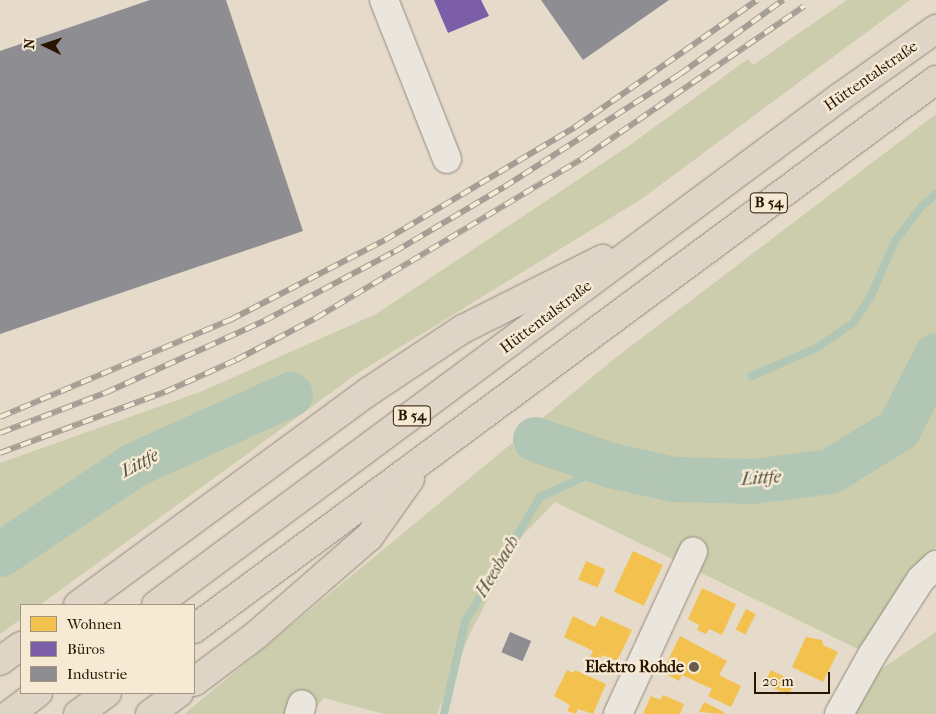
<!DOCTYPE html>
<html>
<head>
<meta charset="utf-8">
<style>
	body { margin:0 }
	#map { position:relative; width:936px; height:714px; overflow:hidden; background:#e6dbca; font-family:"IM FELL French Canon",serif }
	div>[style] { position:absolute }
	[style*='--x'] { left:calc(var(--x)*1px); top:calc(var(--y)*1px); width:calc(var(--w)*1px); rotate:calc(var(--a)*1deg) }
	.green>* { inset:0; background:#cccdac }
	.homes>* { inset:0; background:#f2c14e; transform-origin:0 0 }
	.offices>* { inset:0; background:#7b5ea7 }
	.industry>* { inset:0; background:#8d8d92; transform-origin:0 0 }
	.stream>* { height:8px; margin:-4px; padding:0 4px; transform-origin:4px; border-radius:4px; background:#b2c6b5 }
	.river>* { height:45px; margin:-22.5px; padding:0 22.5px; transform-origin:22.5px; border-radius:22.5px; background:#b2c6b5 }
	.roads { filter:drop-shadow(0 0 1px #91897d) drop-shadow(0 0 1px #91897d) }
	.minor>* { height:28px; margin:-14px; padding:0 14px; transform-origin:14px; border-radius:14px; background:#eae5dd }
	.highway>* { height:28px; margin:-14px; padding:0 14px; transform-origin:14px; border-radius:14px; background:#ded5c7 }
	.rail>* { height:5.5px; margin-top:-2.75px; transform-origin:0; background:repeating-linear-gradient(90deg,#f6ead5 0 11px,#a49e95 0 22px); box-sizing:border-box; border-block:1px solid #a49e95 }
	.dots>* { width:14px; height:14px; translate:-50% -50%; box-sizing:border-box; border:2px solid #f6ead5; border-radius:50% }
	span { translate:-50% -50%; white-space:nowrap; text-align:center; line-height:1.15; -webkit-text-stroke:5px #f6ead5; paint-order:stroke }
	.shield-label span { padding:1px 4px; background:#f6ead5; border:1px solid; border-radius:4px; -webkit-text-stroke-width:0 }
	.shield-label { font-size:15px; color:#281500; font-weight:700 }
	.street-label { font-size:16px; color:#281500 }
	.poi-label { font-size:16px; color:#281500; font-weight:700 }
	.right { translate:-100% -50%; text-align:right }
	.water-label { font-size:18px; color:#51503c; font-style:italic }
	.legend { position:absolute; left:20px; top:604px; width:175px; height:90px; box-sizing:border-box; background:#f6ead5; border:1px solid #a49580; margin:0; padding:6px 9px; list-style:none; font-size:15px; color:#281500 }
	.legend li { display:flex; align-items:center; gap:10px; height:25px }
	.legend b { width:25px; border:1px solid #a49580 }
	.north { position:absolute; left:20px; top:20px; width:50px; height:50px; -webkit-text-stroke:4px #f6ead5; paint-order:stroke; rotate:274deg; font-size:14px; font-weight:700; line-height:20px; text-align:center; color:#281500 }
	.north::after { content:''; display:block; margin:auto; width:18px; height:22px; background:#281500; clip-path:polygon(50% 0,100% 100%,50% 72%,0 100%) }
	.scale { position:absolute; left:754px; top:672px; width:76px; height:22px; box-sizing:border-box; border:2px solid #281500; border-top:0; padding-left:6px; font-size:15px; line-height:18px; white-space:nowrap; color:#281500; -webkit-text-stroke:4px #f6ead5; paint-order:stroke }
</style>
</head>
<body>
<div id="map">
	<div class="green">
		<div style="clip-path:polygon(847px 0,910px 0,640px 200px,358px 373px,40px 605px,21px 605px,21px 619px,0 634px,0 463px,200px 392px,376px 314px,630px 145px,748px 59px,753px 65px)"></div>
		<div style="clip-path:polygon(936px 114px,936px 548px,908px 573px,860px 650px,555px 502px,522px 536px,472px 629px,437px 714px,384px 714px,324px 698px,310px 714px,184px 714px,614px 359px)"></div>
		<div style="clip-path:polygon(936px 632px,936px 714px,853px 714px,877px 672px)"></div>
	</div>
	<div class="homes">
		<div style="left:633px;top:551px;width:33px;height:45px;rotate:25deg"></div>
		<div style="left:586px;top:561px;width:21px;height:20px;rotate:23deg"></div>
		<div style="clip-path:polygon(702px 588px,736px 604px,722px 635px,709px 629px,706px 634px,697px 630px,699px 625px,688px 619px)"></div>
		<div style="left:746px;top:609px;width:11px;height:23px;rotate:27deg"></div>
		<div style="clip-path:polygon(573px 616px,595px 627px,601px 616px,632px 630px,617px 661px,602px 655px,599px 661px,590px 657px,593px 651px,564px 637px)"></div>
		<div style="clip-path:polygon(680px 636px,727px 661px,719px 675px,741px 686px,731px 707px,708px 696px,712px 689px,682px 675px,679px 681px,662px 672px)"></div>
		<div style="clip-path:polygon(806px 637px,822px 640px,823px 645px,838px 652px,823px 682px,792px 667px)"></div>
		<div style="clip-path:polygon(567px 670px,573px 673px,575px 670px,606px 684px,593px 714px,578px 709px,576px 714px,567px 711px,570px 705px,554px 696px)"></div>
		<div style="left:771px;top:670px;width:27px;height:15px;rotate:27deg"></div>
		<div style="clip-path:polygon(663px 695px,684px 704px,680px 714px,643px 714px,651px 696px,660px 700px)"></div>
		<div style="clip-path:polygon(704px 702px,724px 712px,723px 714px,699px 712px)"></div>
	</div>
	<div class="offices">
		<div style="clip-path:polygon(434px 0,481px 0,489px 16px,448px 33px)"></div>
	</div>
	<div class="industry">
		<div style="clip-path:polygon(150px 0,226px 0,303px 231px,0 334px,0 51px)"></div>
		<div style="clip-path:polygon(541px 0,669px 0,583px 60px)"></div>
		<div style="left:510px;top:632px;width:23px;height:22px;rotate:23deg"></div>
	</div>
	<div class="stream">
		<div style="--x:752;--y:376;--w:72;--a:-23.7"></div>
		<div style="--x:818;--y:347;--w:42;--a:-34.4"></div>
		<div style="--x:853;--y:323;--w:32;--a:-56"></div>
		<div style="--x:871;--y:296;--w:60;--a:-66.4"></div>
		<div style="--x:895;--y:241;--w:44;--a:-52.4"></div>
		<div style="--x:922;--y:206;--w:18;--a:-41"></div>
		<div style="--x:444;--y:714;--w:94;--a:-77.1"></div>
		<div style="--x:465;--y:622;--w:146;--a:-59"></div>
		<div style="--x:540;--y:497;--w:77;--a:-24.6"></div>
	</div>
	<div class="river">
		<div style="--x:535;--y:439;--w:79;--a:19.1"></div>
		<div style="--x:610;--y:465;--w:66;--a:12.2"></div>
		<div style="--x:675;--y:479;--w:78;--a:1.5"></div>
		<div style="--x:753;--y:481;--w:78;--a:-7.4"></div>
		<div style="--x:830;--y:471;--w:80;--a:-31.7"></div>
		<div style="--x:898;--y:429;--w:83;--a:-62.8"></div>
		<div style="--x:0;--y:554;--w:162;--a:-33.7"></div>
		<div style="--x:135;--y:464;--w:170;--a:-24.3"></div>
	</div>
	<div class="roads">
		<div class="minor">
			<div style="--x:384;--y:0;--w:171;--a:68.4"></div>
			<div style="--x:299;--y:714;--w:10;--a:-73"></div>
			<div style="--x:618;--y:714;--w:179;--a:-65.2"></div>
			<div style="--x:839;--y:714;--w:68;--a:-60.8"></div>
			<div style="--x:872;--y:655;--w:90;--a:-57.2"></div>
			<div style="--x:921;--y:579;--w:21;--a:-43"></div>
		</div>
		<div class="highway">
			<div style="--x:78;--y:605;--w:360;--a:-36.3"></div>
			<div style="--x:368;--y:392;--w:114;--a:-33.6"></div>
			<div style="--x:463;--y:329;--w:156;--a:-26.7"></div>
			<div style="--x:156;--y:605;--w:852;--a:-36.6"></div>
			<div style="--x:840;--y:97;--w:118;--a:-35.3"></div>
			<div style="--x:194;--y:629;--w:923;--a:-36.5"></div>
			<div style="--x:0;--y:661;--w:26;--a:-36"></div>
			<div style="--x:194;--y:682;--w:76;--a:-37"></div>
			<div style="--x:255;--y:636;--w:151;--a:-41"></div>
			<div style="--x:369;--y:537;--w:71;--a:-54.7"></div>
			<div style="--x:10;--y:714;--w:35;--a:-37"></div>
			<div style="--x:78;--y:714;--w:36;--a:-36"></div>
			<div style="--x:150;--y:714;--w:36;--a:-36"></div>
		</div>
	</div>
	<div class="rail">
		<div style="--x:0;--y:417;--w:250;--a:-22.9"></div>
		<div style="--x:230;--y:320;--w:174;--a:-27.3"></div>
		<div style="--x:385;--y:240;--w:221;--a:-30.7"></div>
		<div style="--x:575;--y:127;--w:222;--a:-34.9"></div>
		<div style="--x:0;--y:433;--w:112;--a:-20.9"></div>
		<div style="--x:105;--y:393;--w:175;--a:-24.4"></div>
		<div style="--x:264;--y:321;--w:147;--a:-28"></div>
		<div style="--x:394;--y:252;--w:128;--a:-30.6"></div>
		<div style="--x:504;--y:187;--w:209;--a:-32.7"></div>
		<div style="--x:680;--y:74;--w:127;--a:-35.7"></div>
		<div style="--x:0;--y:453;--w:176;--a:-20.3"></div>
		<div style="--x:165;--y:392;--w:78;--a:-24.3"></div>
		<div style="--x:236;--y:360;--w:90;--a:-27.7"></div>
		<div style="--x:316;--y:318;--w:311;--a:-30.9"></div>
		<div style="--x:583;--y:158;--w:268;--a:-34.5"></div>
	</div>
	<div class="dots">
		<div style="left:694px;top:667px;background:#6a5a47"></div>
	</div>
	<div class="shield-label">
		<span style="left:769px;top:203px">B 54</span>
		<span style="left:412px;top:416px">B 54</span>
	</div>
	<div class="street-label">
		<span style="left:871px;top:76px;rotate:-35deg">Hüttentalstraße</span>
		<span style="left:546px;top:317px;rotate:-37deg">Hüttentalstraße</span>
	</div>
	<div class="poi-label">
		<span class="right" style="left:684px;top:667px">Elektro Rohde</span>
	</div>
	<div class="water-label">
		<span style="left:140px;top:464px;rotate:-28deg">Littfe</span>
		<span style="left:761px;top:479px;rotate:-4deg">Littfe</span>
		<span style="left:498px;top:567px;rotate:-59deg">Heesbach</span>
	</div>
	<ul class="legend">
	<li><b style="height:14px;background:#f2c14e"></b>Wohnen</li>
	<li><b style="height:14px;background:#7b5ea7"></b>Büros</li>
	<li><b style="height:14px;background:#8d8d92"></b>Industrie</li>
	</ul>
	<div class="north">N</div>
	<div class="scale">20 m</div>
</div>
</body>
</html>
